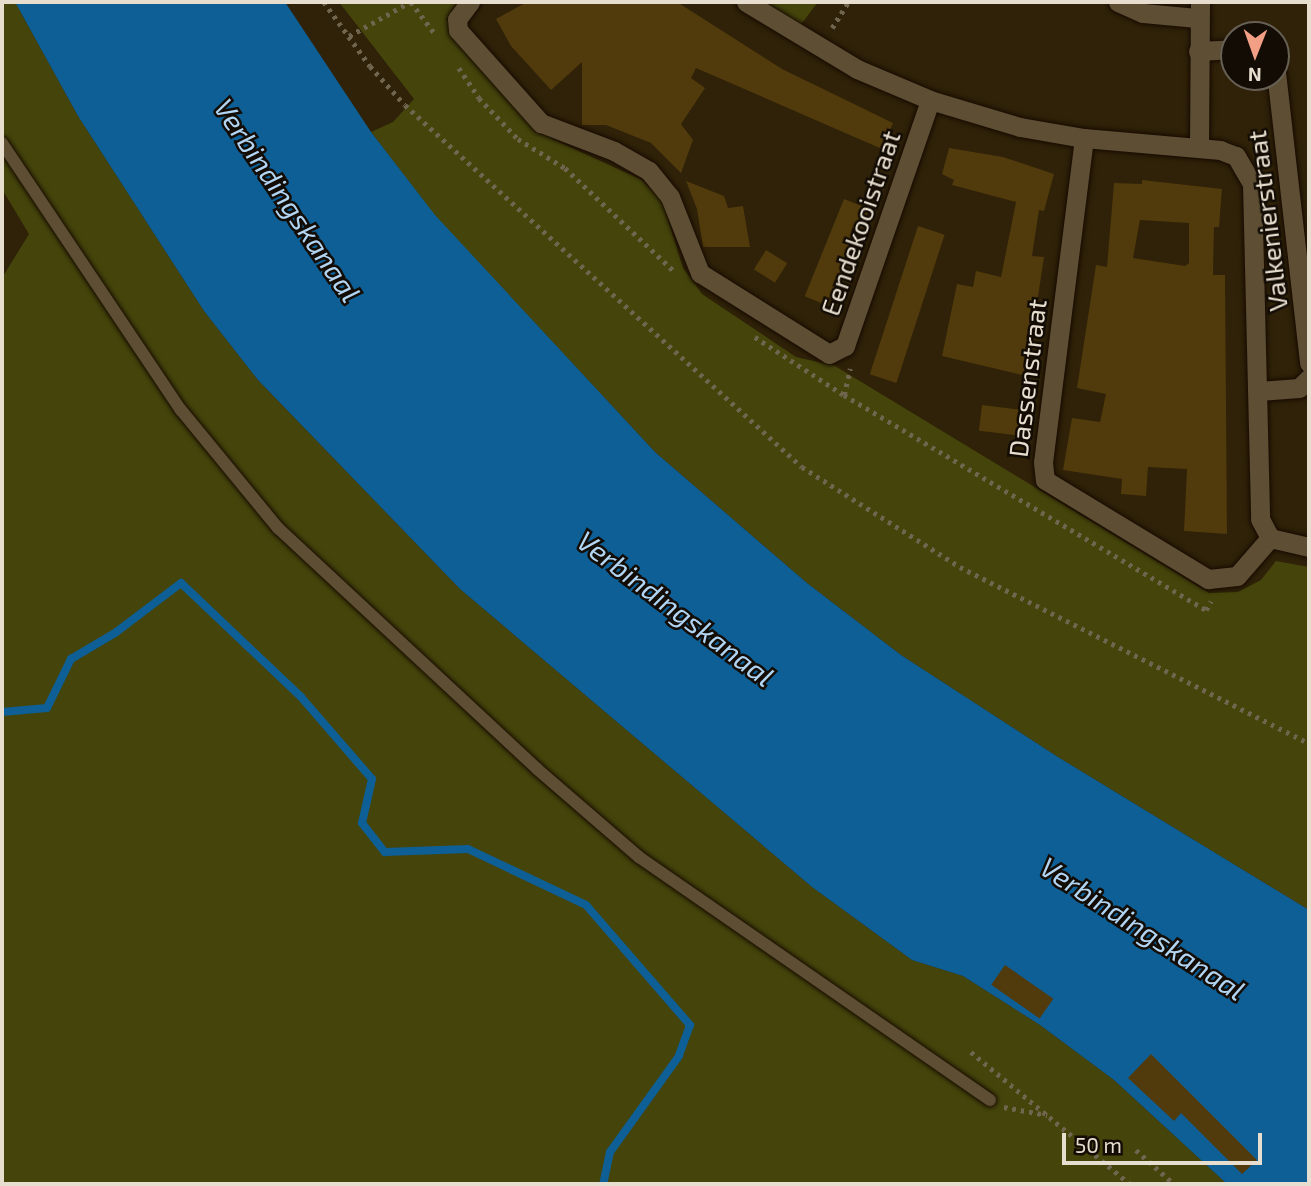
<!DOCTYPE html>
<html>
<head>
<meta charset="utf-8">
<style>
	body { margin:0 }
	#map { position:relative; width:1311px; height:1186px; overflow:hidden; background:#2f2208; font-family:"Exo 2",sans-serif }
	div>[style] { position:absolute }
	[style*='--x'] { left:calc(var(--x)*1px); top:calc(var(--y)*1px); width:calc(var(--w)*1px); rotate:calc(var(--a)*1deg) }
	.green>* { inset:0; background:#44440b }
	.water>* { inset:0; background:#0e5f96 }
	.stream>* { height:8px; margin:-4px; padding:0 4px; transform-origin:4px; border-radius:4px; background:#0e5f96 }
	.building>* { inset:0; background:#513a0b; transform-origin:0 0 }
	.path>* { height:4.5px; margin-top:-2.25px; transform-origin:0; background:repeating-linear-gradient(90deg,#70654f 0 3.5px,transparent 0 8.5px) }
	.roads { filter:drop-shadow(0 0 2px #170a00) drop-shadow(0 0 2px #170a00) }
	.service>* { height:12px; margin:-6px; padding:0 6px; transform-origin:6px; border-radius:6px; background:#5d4e34 }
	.minor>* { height:19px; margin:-9.5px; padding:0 9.5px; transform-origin:9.5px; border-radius:9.5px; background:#5d4e34 }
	span { translate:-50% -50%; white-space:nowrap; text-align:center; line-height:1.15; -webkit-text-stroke:5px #120c04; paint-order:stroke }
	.street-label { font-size:26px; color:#e7decf }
	.water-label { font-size:28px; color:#b2d5f4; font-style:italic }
	.frame { position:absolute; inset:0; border:4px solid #e7decf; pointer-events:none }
	.north { position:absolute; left:1220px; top:21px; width:70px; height:70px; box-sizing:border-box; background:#120c04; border:2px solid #676055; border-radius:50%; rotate:181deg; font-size:19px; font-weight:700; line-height:28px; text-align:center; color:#e7decf }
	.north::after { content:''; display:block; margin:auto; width:24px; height:32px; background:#f39f86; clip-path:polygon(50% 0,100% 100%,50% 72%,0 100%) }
	.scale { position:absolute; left:1062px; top:1133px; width:200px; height:32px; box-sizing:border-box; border:4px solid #e7decf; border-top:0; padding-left:9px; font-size:21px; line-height:24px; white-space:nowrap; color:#e7decf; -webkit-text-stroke:5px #120c04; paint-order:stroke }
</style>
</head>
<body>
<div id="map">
	<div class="green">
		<div style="clip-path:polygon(2px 2px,15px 2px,78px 116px,204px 311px,258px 380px,460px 589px,812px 887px,912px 960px,963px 976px,1040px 1025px,1114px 1080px,1227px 1184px,2px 1184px,2px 278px,29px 234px,2px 189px)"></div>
		<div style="clip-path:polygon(339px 2px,460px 2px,446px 19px,537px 132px,642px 180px,662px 201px,683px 268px,702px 294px,796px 357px,835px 366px,1209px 593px,1238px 592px,1261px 580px,1276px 561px,1309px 567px,1309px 910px,1058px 757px,901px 655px,807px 583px,655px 452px,435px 216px,371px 132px,393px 122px,414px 99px)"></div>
		<div style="clip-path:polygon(752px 2px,818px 2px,796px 31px)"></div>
	</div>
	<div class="water">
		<div style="clip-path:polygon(15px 2px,285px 2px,371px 132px,435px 215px,655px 452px,807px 583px,901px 655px,1058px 757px,1309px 910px,1309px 1184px,1227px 1184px,1114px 1080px,1040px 1025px,963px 976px,912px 960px,812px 887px,460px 589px,258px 380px,204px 311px,78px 116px)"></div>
	</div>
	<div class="stream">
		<div style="--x:2;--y:712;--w:45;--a:-5.1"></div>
		<div style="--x:47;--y:708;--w:55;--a:-63.9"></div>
		<div style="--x:71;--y:659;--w:51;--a:-30.6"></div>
		<div style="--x:115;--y:633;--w:83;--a:-37.1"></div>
		<div style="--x:181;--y:583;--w:166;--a:43.5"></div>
		<div style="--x:301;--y:697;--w:108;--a:49.1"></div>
		<div style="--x:372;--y:779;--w:45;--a:102.8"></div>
		<div style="--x:362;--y:823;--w:37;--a:52"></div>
		<div style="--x:385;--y:852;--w:83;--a:-2.1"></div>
		<div style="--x:468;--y:849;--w:131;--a:25.4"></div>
		<div style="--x:586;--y:905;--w:159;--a:49.1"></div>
		<div style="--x:690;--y:1025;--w:33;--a:110"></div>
		<div style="--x:679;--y:1056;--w:118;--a:125.7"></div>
		<div style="--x:610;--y:1152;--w:33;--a:102"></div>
	</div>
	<div class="building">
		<div style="clip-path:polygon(527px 2px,677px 2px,782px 69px,893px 123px,882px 149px,696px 68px,691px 78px,705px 88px,681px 124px,693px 140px,681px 173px,651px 143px,606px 125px,582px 125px,582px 62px,551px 90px,511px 46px,496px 19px)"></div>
		<div style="clip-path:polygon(949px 148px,1003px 157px,1054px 174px,1044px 211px,1039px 210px,1032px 256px,1044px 257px,1026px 376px,942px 356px,957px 284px,973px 287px,976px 271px,1001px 277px,1016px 202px,952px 185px,954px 180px,942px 174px)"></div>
		<div style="clip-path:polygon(evenodd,1142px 180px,1222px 189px,1219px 227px,1214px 227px,1213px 275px,1225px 275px,1227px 534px,1184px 531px,1187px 469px,1148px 467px,1146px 496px,1121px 494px,1122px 479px,1063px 470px,1072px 418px,1100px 422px,1106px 394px,1077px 388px,1096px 265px,1107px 267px,1114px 183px,1142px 184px,1142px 180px,1140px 220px,1189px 223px,1189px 263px,1185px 266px,1133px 258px,1140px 220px)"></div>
		<div style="clip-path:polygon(686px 181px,724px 196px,728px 208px,743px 206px,750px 247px,703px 247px,697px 209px)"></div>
		<div style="left:844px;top:199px;width:27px;height:105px;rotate:22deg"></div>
		<div style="left:918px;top:226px;width:28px;height:156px;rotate:18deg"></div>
		<div style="left:766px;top:250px;width:25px;height:23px;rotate:32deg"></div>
		<div style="left:982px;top:405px;width:40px;height:26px;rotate:7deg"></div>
		<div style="left:1005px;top:965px;width:59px;height:24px;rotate:35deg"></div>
		<div style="clip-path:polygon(1151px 1054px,1257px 1160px,1242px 1174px,1181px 1113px,1174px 1121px,1128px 1078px)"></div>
	</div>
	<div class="path">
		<div style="--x:324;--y:2;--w:79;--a:54.3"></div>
		<div style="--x:370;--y:66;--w:52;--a:48.1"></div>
		<div style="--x:405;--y:105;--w:537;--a:42.36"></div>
		<div style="--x:802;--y:467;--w:187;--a:32.3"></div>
		<div style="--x:960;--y:567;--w:391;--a:26.8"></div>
		<div style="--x:411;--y:2;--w:38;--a:53"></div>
		<div style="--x:832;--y:28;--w:31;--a:-58"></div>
		<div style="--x:349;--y:36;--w:70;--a:-29.1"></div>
		<div style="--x:459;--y:68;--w:36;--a:56"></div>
		<div style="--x:479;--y:98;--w:57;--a:46.4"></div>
		<div style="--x:518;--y:139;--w:55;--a:31.7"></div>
		<div style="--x:565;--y:168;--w:151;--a:43.4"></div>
		<div style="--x:755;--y:337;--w:106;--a:33.1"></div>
		<div style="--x:844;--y:395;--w:421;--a:30.7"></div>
		<div style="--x:1206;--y:610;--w:10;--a:-61"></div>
		<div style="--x:844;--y:395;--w:27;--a:-77"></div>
		<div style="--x:971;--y:1052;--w:207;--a:39.7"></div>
		<div style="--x:1004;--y:1107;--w:44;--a:10.5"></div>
		<div style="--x:1136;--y:1150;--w:51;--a:41.8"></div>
	</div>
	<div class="roads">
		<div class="service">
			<div style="--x:2;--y:143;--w:321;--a:56.2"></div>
			<div style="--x:181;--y:410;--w:153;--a:50.6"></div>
			<div style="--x:278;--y:528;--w:354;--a:42.9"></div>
			<div style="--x:537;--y:769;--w:135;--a:40.8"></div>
			<div style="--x:639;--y:857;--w:427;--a:34.7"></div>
		</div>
		<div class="minor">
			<div style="--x:470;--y:2;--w:21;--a:127"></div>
			<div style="--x:457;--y:19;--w:11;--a:85"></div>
			<div style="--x:458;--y:30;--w:125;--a:48.3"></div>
			<div style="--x:541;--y:123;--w:78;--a:21"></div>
			<div style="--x:614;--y:151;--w:40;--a:29.7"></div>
			<div style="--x:649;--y:171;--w:33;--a:51"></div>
			<div style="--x:670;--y:197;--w:82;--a:68.5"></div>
			<div style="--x:700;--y:273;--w:152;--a:32.1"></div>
			<div style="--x:829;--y:354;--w:18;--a:-27"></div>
			<div style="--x:845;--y:346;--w:260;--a:-70.9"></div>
			<div style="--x:746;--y:2;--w:130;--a:31.1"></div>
			<div style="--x:857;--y:69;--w:79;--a:23"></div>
			<div style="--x:930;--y:100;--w:94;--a:16.7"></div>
			<div style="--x:1020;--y:127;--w:65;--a:9.8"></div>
			<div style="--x:1084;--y:138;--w:137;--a:5"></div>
			<div style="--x:1220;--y:150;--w:17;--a:21"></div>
			<div style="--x:1236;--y:156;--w:32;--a:60"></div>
			<div style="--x:1252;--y:184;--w:335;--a:88.6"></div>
			<div style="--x:1260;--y:519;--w:21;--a:62"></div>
			<div style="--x:1118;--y:2;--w:27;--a:24"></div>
			<div style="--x:1143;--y:13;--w:54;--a:5.3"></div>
			<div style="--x:1198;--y:51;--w:36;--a:-3"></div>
			<div style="--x:1276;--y:72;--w:293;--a:83.5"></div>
			<div style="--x:1084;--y:138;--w:327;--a:97.2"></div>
			<div style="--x:1043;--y:462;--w:18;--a:84"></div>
			<div style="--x:1045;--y:480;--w:191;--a:31.3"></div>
			<div style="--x:1208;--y:579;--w:29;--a:-6"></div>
			<div style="--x:1237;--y:576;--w:50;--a:-49"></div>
			<div style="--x:1199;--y:148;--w:146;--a:-89.6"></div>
			<div style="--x:1259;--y:391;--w:40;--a:-4.3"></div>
			<div style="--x:1299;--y:388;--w:14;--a:-45"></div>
			<div style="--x:1270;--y:538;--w:40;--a:13"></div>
		</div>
	</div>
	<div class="street-label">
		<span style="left:1267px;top:221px;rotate:-97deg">Valkenierstraat</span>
		<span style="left:860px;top:223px;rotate:-71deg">Eendekooistraat</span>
		<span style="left:1027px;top:378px;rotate:-83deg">Dassenstraat</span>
	</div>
	<div class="water-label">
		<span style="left:288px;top:200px;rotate:56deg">Verbindingskanaal</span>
		<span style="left:676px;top:608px;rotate:37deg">Verbindingskanaal</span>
		<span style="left:1143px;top:928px;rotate:33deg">Verbindingskanaal</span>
	</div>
	<div class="frame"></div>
	<div class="north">N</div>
	<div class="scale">50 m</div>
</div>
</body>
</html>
